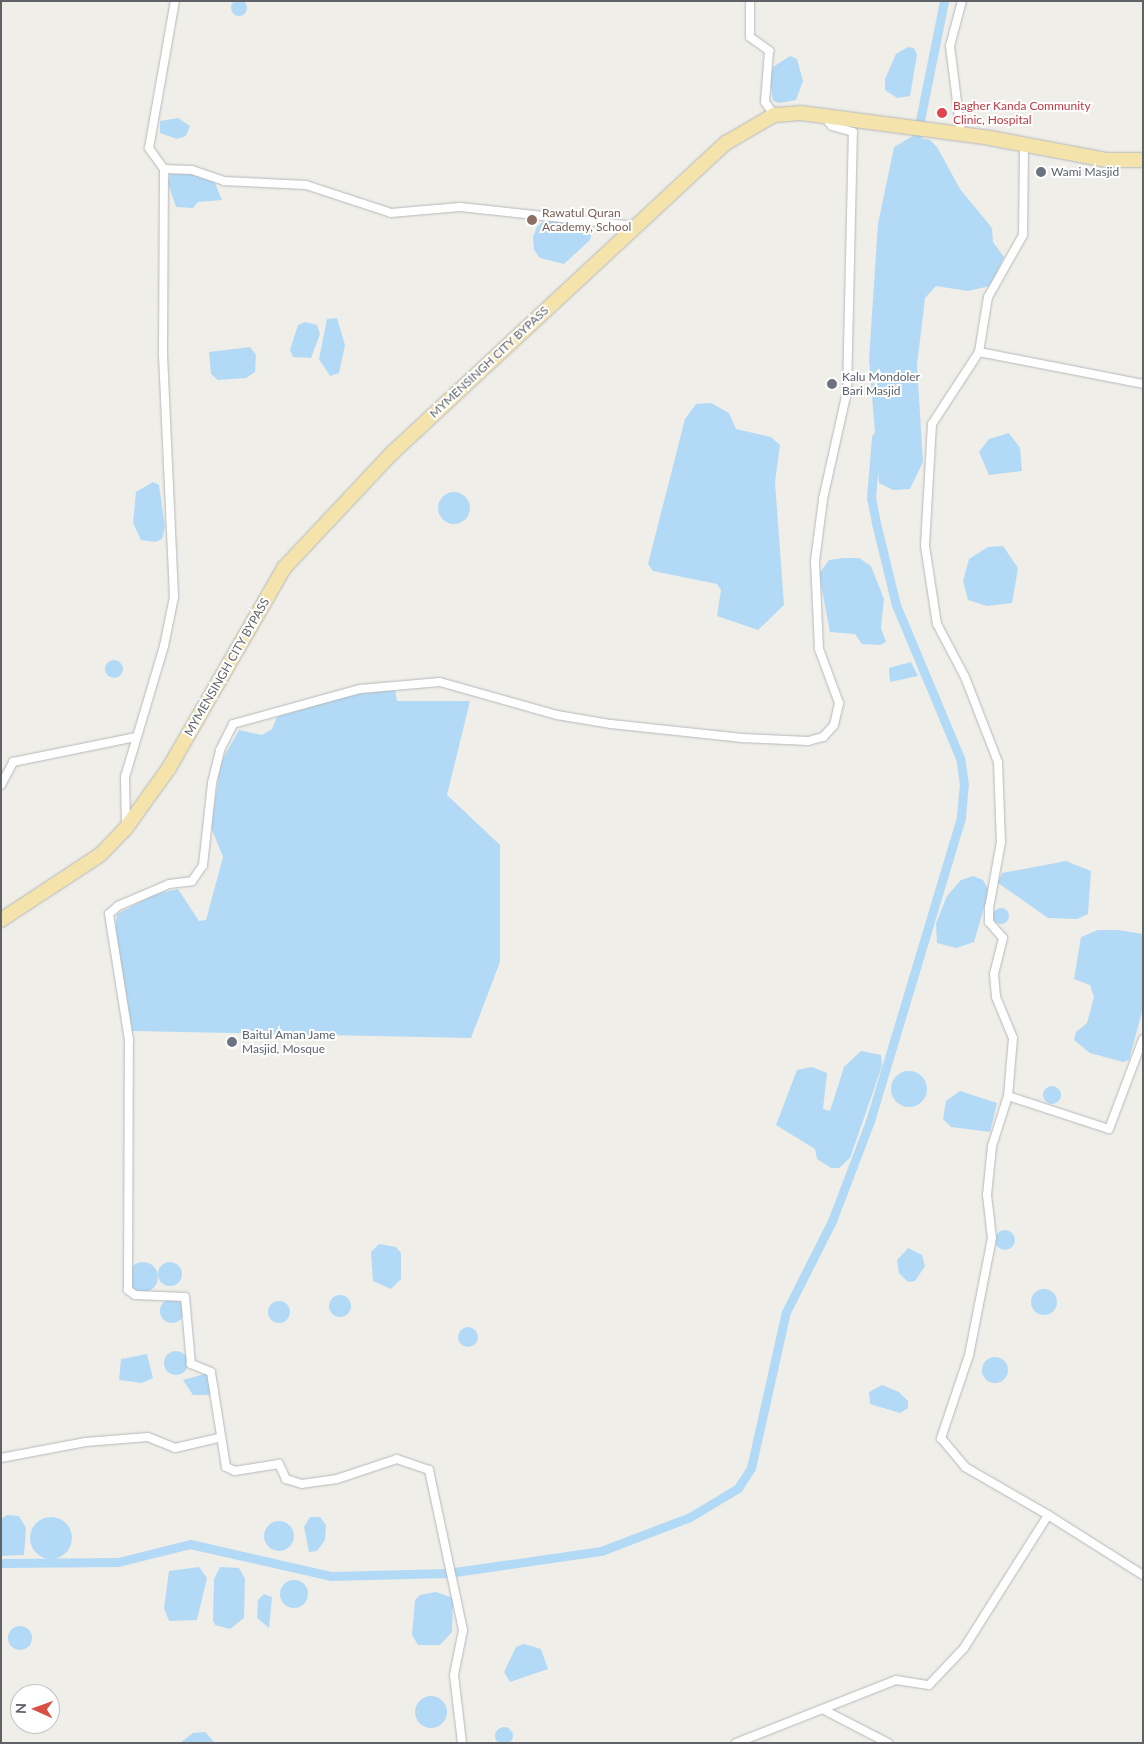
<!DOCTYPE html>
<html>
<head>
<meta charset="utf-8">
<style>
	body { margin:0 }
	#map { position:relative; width:1144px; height:1744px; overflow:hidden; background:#f0eee8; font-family:Lato,sans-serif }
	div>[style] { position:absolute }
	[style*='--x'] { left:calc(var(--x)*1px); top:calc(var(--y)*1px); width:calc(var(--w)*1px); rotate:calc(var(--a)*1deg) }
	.water>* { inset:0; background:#b2daf6 }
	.round { border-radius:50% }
	.canal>* { height:9px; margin:-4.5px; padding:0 4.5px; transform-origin:4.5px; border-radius:4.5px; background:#b2daf6 }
	.roads { filter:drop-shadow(0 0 1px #b5b8bb) drop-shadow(0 0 1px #b5b8bb) }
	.minor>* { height:8px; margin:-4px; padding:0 4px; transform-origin:4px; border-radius:4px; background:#fff }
	.trunk>* { height:14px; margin:-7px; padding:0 7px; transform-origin:7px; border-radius:7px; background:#f4e3aa }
	.dots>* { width:14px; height:14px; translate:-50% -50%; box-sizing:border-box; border:2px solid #fff; border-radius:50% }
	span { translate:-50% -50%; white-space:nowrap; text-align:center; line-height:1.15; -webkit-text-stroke:4px #fff; paint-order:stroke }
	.health-label { font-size:12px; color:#be3a42 }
	.left { translate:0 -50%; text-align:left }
	.worship-label { font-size:12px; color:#5b616d }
	.education-label { font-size:12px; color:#785e54 }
	.street-label { font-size:12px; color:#5f6367 }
	.frame { position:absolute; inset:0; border:2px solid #5f6367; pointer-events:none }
	.north { position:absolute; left:10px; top:1684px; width:50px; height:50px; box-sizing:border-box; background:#fff; border:1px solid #bfc1c2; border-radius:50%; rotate:272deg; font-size:14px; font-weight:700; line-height:20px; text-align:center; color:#5f6367 }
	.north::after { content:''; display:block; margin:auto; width:18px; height:22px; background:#d84f46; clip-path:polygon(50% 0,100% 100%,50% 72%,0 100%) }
</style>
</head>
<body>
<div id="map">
	<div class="water">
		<div class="round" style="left:231px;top:0;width:16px;height:16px"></div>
		<div style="clip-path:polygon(908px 47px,914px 48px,917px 55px,910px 96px,897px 98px,885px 90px,885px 79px,896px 54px)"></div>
		<div style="clip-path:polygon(790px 56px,797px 59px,803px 81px,796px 100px,780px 103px,773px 101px,770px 79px,773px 67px)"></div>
		<div style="clip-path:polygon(178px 118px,190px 126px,186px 136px,177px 139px,160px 133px,160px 121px)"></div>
		<div style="clip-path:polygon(911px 137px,930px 140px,937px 147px,960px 189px,992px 228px,993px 242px,1004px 257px,990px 286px,968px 291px,936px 286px,925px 298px,917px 365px,923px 462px,910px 489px,893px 490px,879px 483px,869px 359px,878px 224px,894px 147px)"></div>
		<div style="clip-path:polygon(182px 170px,214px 181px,222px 200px,198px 202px,193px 208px,176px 207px,168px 183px,171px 172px)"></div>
		<div style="clip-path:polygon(546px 220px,588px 227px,593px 230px,590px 240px,564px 264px,540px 258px,534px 250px,533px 237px,537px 226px)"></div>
		<div style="clip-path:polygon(337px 318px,345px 345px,339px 373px,330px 376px,319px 359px,327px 319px)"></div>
		<div style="clip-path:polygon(305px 322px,317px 325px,320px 334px,311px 358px,293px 357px,290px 350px,298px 325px)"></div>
		<div style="clip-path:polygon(250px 347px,256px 355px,255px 372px,246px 378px,218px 380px,211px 374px,209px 352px)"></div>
		<div style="clip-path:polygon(711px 403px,729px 413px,736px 429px,771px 437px,780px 445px,775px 482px,784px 605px,758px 630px,717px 616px,721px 590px,717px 584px,653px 571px,648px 564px,685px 419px,696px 404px)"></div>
		<div style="clip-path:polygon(1009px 433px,1020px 448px,1022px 471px,989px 475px,979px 452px,989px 439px)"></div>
		<div style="clip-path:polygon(153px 482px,159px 485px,165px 527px,162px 539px,155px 542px,141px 540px,133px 523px,136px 492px)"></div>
		<div class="round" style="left:438px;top:492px;width:32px;height:32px"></div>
		<div style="clip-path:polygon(1003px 546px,1018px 568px,1012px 603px,987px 606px,968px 600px,963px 581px,969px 559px,988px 547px)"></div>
		<div style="clip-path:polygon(843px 558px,859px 558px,871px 566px,884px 599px,881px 628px,886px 642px,880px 645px,862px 644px,855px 634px,830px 632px,819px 574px,829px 560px)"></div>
		<div class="round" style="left:105px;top:660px;width:18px;height:18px"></div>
		<div style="clip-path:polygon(911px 662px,918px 676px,890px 682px,889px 668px)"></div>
		<div style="clip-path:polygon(395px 690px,397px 701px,470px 701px,447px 795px,500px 845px,500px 962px,471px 1038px,132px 1031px,115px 932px,117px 914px,156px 894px,178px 889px,199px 921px,206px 920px,223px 857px,211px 827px,221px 762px,239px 730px,262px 735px,272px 729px,277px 717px,349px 695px)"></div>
		<div style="clip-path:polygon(1066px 861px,1091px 871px,1088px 914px,1077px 919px,1048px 918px,998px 883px,1002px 873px)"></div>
		<div style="clip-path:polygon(973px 876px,983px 880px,989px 891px,974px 942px,956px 948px,937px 943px,936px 923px,947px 896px,961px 880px)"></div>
		<div class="round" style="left:993px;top:908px;width:16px;height:16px"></div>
		<div style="clip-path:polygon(1118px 930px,1143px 934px,1143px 1008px,1129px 1060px,1123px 1062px,1090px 1053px,1074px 1040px,1076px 1032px,1087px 1023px,1094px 997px,1090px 985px,1074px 979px,1081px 937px,1098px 930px)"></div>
		<div style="clip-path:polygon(861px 1051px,881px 1055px,882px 1066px,850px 1158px,839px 1168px,831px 1168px,817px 1159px,815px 1149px,776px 1125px,797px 1070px,812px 1067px,827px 1073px,823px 1109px,830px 1111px,844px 1067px)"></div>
		<div class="round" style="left:891px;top:1071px;width:36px;height:36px"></div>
		<div class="round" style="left:1043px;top:1086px;width:18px;height:18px"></div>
		<div style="clip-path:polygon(960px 1091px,997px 1103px,990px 1132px,951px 1127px,943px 1119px,946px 1101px)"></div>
		<div class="round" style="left:995px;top:1230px;width:20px;height:20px"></div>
		<div style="clip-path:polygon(379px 1244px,396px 1247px,401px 1253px,401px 1279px,391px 1289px,373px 1281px,371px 1252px)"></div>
		<div style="clip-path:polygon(908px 1248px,922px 1255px,925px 1266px,915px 1281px,908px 1282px,899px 1273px,897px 1260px)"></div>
		<div class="round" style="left:158px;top:1262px;width:24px;height:24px"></div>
		<div class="round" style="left:128px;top:1262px;width:30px;height:30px"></div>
		<div class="round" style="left:1031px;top:1289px;width:26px;height:26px"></div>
		<div class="round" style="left:329px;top:1295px;width:22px;height:22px"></div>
		<div class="round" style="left:160px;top:1299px;width:24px;height:24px"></div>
		<div class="round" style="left:268px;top:1301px;width:22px;height:22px"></div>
		<div class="round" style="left:458px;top:1327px;width:20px;height:20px"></div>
		<div class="round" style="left:164px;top:1351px;width:24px;height:24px"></div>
		<div style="clip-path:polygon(147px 1354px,153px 1378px,142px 1383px,119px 1380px,121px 1359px)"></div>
		<div class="round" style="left:982px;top:1357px;width:26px;height:26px"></div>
		<div style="clip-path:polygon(208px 1373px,212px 1395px,193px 1395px,183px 1380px)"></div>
		<div style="clip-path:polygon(882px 1385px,899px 1392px,908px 1401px,908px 1408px,900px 1413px,870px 1404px,869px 1392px)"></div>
		<div style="clip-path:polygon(7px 1515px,19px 1516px,26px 1528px,24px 1555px,1px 1556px,1px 1519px)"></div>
		<div class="round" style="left:30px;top:1517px;width:42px;height:42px"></div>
		<div style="clip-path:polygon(310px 1517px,320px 1517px,326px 1525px,325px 1540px,317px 1551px,309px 1552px,304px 1527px)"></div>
		<div class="round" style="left:264px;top:1521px;width:30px;height:30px"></div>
		<div style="clip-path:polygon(199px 1567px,207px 1578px,197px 1620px,169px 1621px,164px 1608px,169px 1571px)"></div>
		<div style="clip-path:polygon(220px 1567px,239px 1568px,245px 1579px,244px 1618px,230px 1629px,215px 1625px,213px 1620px,214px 1579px)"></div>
		<div class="round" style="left:280px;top:1580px;width:28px;height:28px"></div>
		<div style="clip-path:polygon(436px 1592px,453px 1598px,452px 1632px,440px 1645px,418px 1645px,412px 1635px,415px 1600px,420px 1595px)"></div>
		<div style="clip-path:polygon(264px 1594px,272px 1597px,269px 1628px,257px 1618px,258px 1600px)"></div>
		<div class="round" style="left:8px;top:1626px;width:24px;height:24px"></div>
		<div style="clip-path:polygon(524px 1644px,541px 1649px,548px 1669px,510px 1682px,504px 1672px,516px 1647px)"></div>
		<div class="round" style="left:415px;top:1696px;width:32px;height:32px"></div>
		<div class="round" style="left:495px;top:1727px;width:18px;height:18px"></div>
		<div style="clip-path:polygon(205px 1732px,215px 1743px,180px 1743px,193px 1733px)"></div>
	</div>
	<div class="canal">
		<div style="--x:914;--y:150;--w:152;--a:-78.6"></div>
		<div style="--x:1;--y:1563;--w:117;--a:-0.5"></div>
		<div style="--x:118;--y:1562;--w:74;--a:-14"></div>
		<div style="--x:190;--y:1544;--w:145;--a:12.8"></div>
		<div style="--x:331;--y:1576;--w:117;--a:-1.5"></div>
		<div style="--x:448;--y:1573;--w:155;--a:-8.2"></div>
		<div style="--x:601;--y:1551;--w:95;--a:-20.9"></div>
		<div style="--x:690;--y:1517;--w:56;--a:-31.1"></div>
		<div style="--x:738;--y:1488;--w:24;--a:-57"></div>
		<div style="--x:751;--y:1468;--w:160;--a:-77.4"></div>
		<div style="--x:786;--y:1312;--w:102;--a:-63.2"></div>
		<div style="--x:832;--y:1221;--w:107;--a:-69.2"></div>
		<div style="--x:870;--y:1121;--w:317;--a:-73.3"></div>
		<div style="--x:961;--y:817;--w:32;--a:-85"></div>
		<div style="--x:964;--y:785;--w:27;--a:-98"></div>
		<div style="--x:960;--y:758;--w:166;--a:-112.7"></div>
		<div style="--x:896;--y:605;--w:84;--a:-103.7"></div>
		<div style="--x:876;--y:523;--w:25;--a:-101"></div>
		<div style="--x:871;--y:498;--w:61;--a:-85.3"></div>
	</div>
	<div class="roads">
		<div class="minor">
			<div style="--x:750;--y:1;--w:36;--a:90"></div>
			<div style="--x:750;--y:37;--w:24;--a:36"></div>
			<div style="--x:769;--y:51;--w:51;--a:94.5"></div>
			<div style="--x:765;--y:102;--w:16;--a:55"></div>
			<div style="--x:961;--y:134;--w:89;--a:-97.1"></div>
			<div style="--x:950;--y:46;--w:47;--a:-75.1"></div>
			<div style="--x:1024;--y:144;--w:91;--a:90.6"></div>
			<div style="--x:1023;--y:235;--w:71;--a:119.4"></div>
			<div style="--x:988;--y:297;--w:56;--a:99.3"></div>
			<div style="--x:979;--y:352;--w:86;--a:123.1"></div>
			<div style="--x:932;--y:424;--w:122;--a:93.3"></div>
			<div style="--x:925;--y:546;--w:79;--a:81.3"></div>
			<div style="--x:937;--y:624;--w:60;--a:62.2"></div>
			<div style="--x:965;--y:677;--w:91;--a:68.8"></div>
			<div style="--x:998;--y:762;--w:80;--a:87.9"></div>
			<div style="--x:1001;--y:842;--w:67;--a:100.3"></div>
			<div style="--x:989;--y:908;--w:14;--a:90"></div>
			<div style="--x:989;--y:922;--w:21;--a:49"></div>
			<div style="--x:1003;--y:938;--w:37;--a:104"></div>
			<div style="--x:994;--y:974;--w:23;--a:85"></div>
			<div style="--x:996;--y:997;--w:44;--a:67.5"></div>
			<div style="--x:1013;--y:1038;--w:58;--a:94.9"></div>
			<div style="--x:1008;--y:1096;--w:106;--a:18.1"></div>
			<div style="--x:1109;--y:1129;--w:96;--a:-69.3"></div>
			<div style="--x:164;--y:169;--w:28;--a:2"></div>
			<div style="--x:192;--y:170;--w:34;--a:19"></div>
			<div style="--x:224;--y:181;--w:82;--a:2.8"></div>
			<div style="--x:306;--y:185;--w:89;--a:18.2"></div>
			<div style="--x:391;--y:213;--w:69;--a:-5"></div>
			<div style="--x:460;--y:207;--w:177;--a:6.2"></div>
			<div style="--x:979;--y:352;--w:167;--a:11"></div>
			<div style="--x:1;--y:785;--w:26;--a:-62"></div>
			<div style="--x:13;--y:762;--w:126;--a:-11.5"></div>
			<div style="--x:126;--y:826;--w:49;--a:-91.2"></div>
			<div style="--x:125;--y:777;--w:137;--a:-73.4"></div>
			<div style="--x:164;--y:646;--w:50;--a:-78.5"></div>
			<div style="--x:174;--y:597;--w:242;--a:-92.6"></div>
			<div style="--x:163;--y:355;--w:186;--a:-89.7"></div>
			<div style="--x:164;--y:169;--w:26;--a:-126"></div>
			<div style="--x:149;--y:148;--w:149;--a:-80"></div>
			<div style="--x:1008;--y:1096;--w:52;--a:107.7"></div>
			<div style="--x:992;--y:1146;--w:49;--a:95.8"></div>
			<div style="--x:987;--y:1195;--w:43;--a:83.4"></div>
			<div style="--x:992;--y:1238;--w:119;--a:101.1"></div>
			<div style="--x:969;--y:1355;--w:88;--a:108.6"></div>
			<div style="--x:941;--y:1438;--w:38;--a:50"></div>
			<div style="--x:965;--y:1467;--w:96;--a:30"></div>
			<div style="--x:1;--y:1458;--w:86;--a:-10.7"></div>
			<div style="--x:86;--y:1442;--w:62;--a:-4.6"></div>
			<div style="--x:148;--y:1437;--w:29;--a:22"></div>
			<div style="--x:175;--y:1448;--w:44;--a:-13.1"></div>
			<div style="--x:826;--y:1711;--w:70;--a:27.3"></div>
			<div style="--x:462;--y:1743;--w:68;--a:-96.7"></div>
			<div style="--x:454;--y:1675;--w:46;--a:-78.7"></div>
			<div style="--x:463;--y:1630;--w:164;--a:-102"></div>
			<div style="--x:429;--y:1470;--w:34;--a:-161"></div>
			<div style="--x:397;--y:1459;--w:63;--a:161.6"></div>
			<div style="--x:337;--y:1479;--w:35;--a:172"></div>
			<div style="--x:302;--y:1484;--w:17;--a:-163"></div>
			<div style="--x:286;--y:1479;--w:17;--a:-115"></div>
			<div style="--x:279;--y:1464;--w:45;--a:171"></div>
			<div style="--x:235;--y:1471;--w:10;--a:-156"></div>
			<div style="--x:226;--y:1467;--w:96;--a:-99"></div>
			<div style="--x:211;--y:1372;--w:22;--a:-158"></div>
			<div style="--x:191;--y:1364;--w:67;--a:-95.1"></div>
			<div style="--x:185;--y:1297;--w:50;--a:-177.7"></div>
			<div style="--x:135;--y:1295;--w:9;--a:-144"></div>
			<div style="--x:128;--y:1290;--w:250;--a:-89.8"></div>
			<div style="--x:129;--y:1040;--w:128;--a:-99"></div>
			<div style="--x:109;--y:914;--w:12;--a:-42"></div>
			<div style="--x:118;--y:906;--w:56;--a:-23.3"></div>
			<div style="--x:169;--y:884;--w:23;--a:-7"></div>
			<div style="--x:192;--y:881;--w:19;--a:-55"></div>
			<div style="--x:203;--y:865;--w:82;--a:-83.7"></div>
			<div style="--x:212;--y:783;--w:34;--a:-76"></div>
			<div style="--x:220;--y:750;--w:29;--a:-63"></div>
			<div style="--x:233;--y:724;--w:132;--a:-15.4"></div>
			<div style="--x:360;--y:689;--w:80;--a:-5"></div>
			<div style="--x:440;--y:682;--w:122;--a:15.8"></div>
			<div style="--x:557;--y:715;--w:55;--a:9.5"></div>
			<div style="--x:611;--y:724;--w:132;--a:6.1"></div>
			<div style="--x:742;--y:738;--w:66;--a:2.6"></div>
			<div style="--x:808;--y:741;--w:16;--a:-15"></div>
			<div style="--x:823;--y:737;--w:16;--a:-47"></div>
			<div style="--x:834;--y:725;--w:23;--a:-77"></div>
			<div style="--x:839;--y:703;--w:58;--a:-110.3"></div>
			<div style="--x:819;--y:649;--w:88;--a:-92.6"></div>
			<div style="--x:815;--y:561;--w:63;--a:-82.6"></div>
			<div style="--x:823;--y:499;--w:110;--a:-77.4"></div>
			<div style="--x:847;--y:392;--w:260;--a:-88.7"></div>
			<div style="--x:853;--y:132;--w:22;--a:-164"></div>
			<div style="--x:832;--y:126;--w:11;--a:-131"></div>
			<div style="--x:736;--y:1743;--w:172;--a:-21.5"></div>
			<div style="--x:896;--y:1680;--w:33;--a:9"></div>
			<div style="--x:929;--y:1685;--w:51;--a:-46.6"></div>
			<div style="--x:964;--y:1648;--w:157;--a:-57.7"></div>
			<div style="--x:1048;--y:1515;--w:112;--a:32.3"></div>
		</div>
		<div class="trunk">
			<div style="--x:1;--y:920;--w:118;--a:-33.3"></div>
			<div style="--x:100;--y:855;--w:37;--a:-46"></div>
			<div style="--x:126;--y:828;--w:74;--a:-54.4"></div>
			<div style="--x:169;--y:768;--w:231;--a:-60.1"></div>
			<div style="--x:284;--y:568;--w:158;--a:-46.8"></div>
			<div style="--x:392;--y:453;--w:456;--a:-42.9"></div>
			<div style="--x:726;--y:143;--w:56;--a:-30.3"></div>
			<div style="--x:774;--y:115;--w:27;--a:-4"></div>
			<div style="--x:801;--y:113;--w:191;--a:7.5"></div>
			<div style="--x:990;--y:138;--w:118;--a:10.7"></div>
			<div style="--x:1106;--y:160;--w:37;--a:0"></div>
		</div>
	</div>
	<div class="dots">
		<div style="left:942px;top:113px;background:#e0444e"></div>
		<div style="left:1041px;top:172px;background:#6b7280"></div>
		<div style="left:532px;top:220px;background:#8d6e63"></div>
		<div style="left:832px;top:384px;background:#6b7280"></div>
		<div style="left:232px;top:1042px;background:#6b7280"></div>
	</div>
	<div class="health-label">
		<span class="left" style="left:953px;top:113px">Bagher Kanda Community<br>Clinic, Hospital</span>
	</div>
	<div class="worship-label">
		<span class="left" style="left:1051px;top:172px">Wami Masjid</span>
		<span class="left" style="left:842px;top:384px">Kalu Mondoler<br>Bari Masjid</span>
		<span class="left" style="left:242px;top:1042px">Baitul Aman Jame<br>Masjid, Mosque</span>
	</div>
	<div class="education-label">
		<span class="left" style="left:542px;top:220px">Rawatul Quran<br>Academy, School</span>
	</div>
	<div class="street-label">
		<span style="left:489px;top:362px;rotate:-43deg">MYMENSINGH CITY BYPASS</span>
		<span style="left:227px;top:667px;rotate:-60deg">MYMENSINGH CITY BYPASS</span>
	</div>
	<div class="frame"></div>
	<div class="north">N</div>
</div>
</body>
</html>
